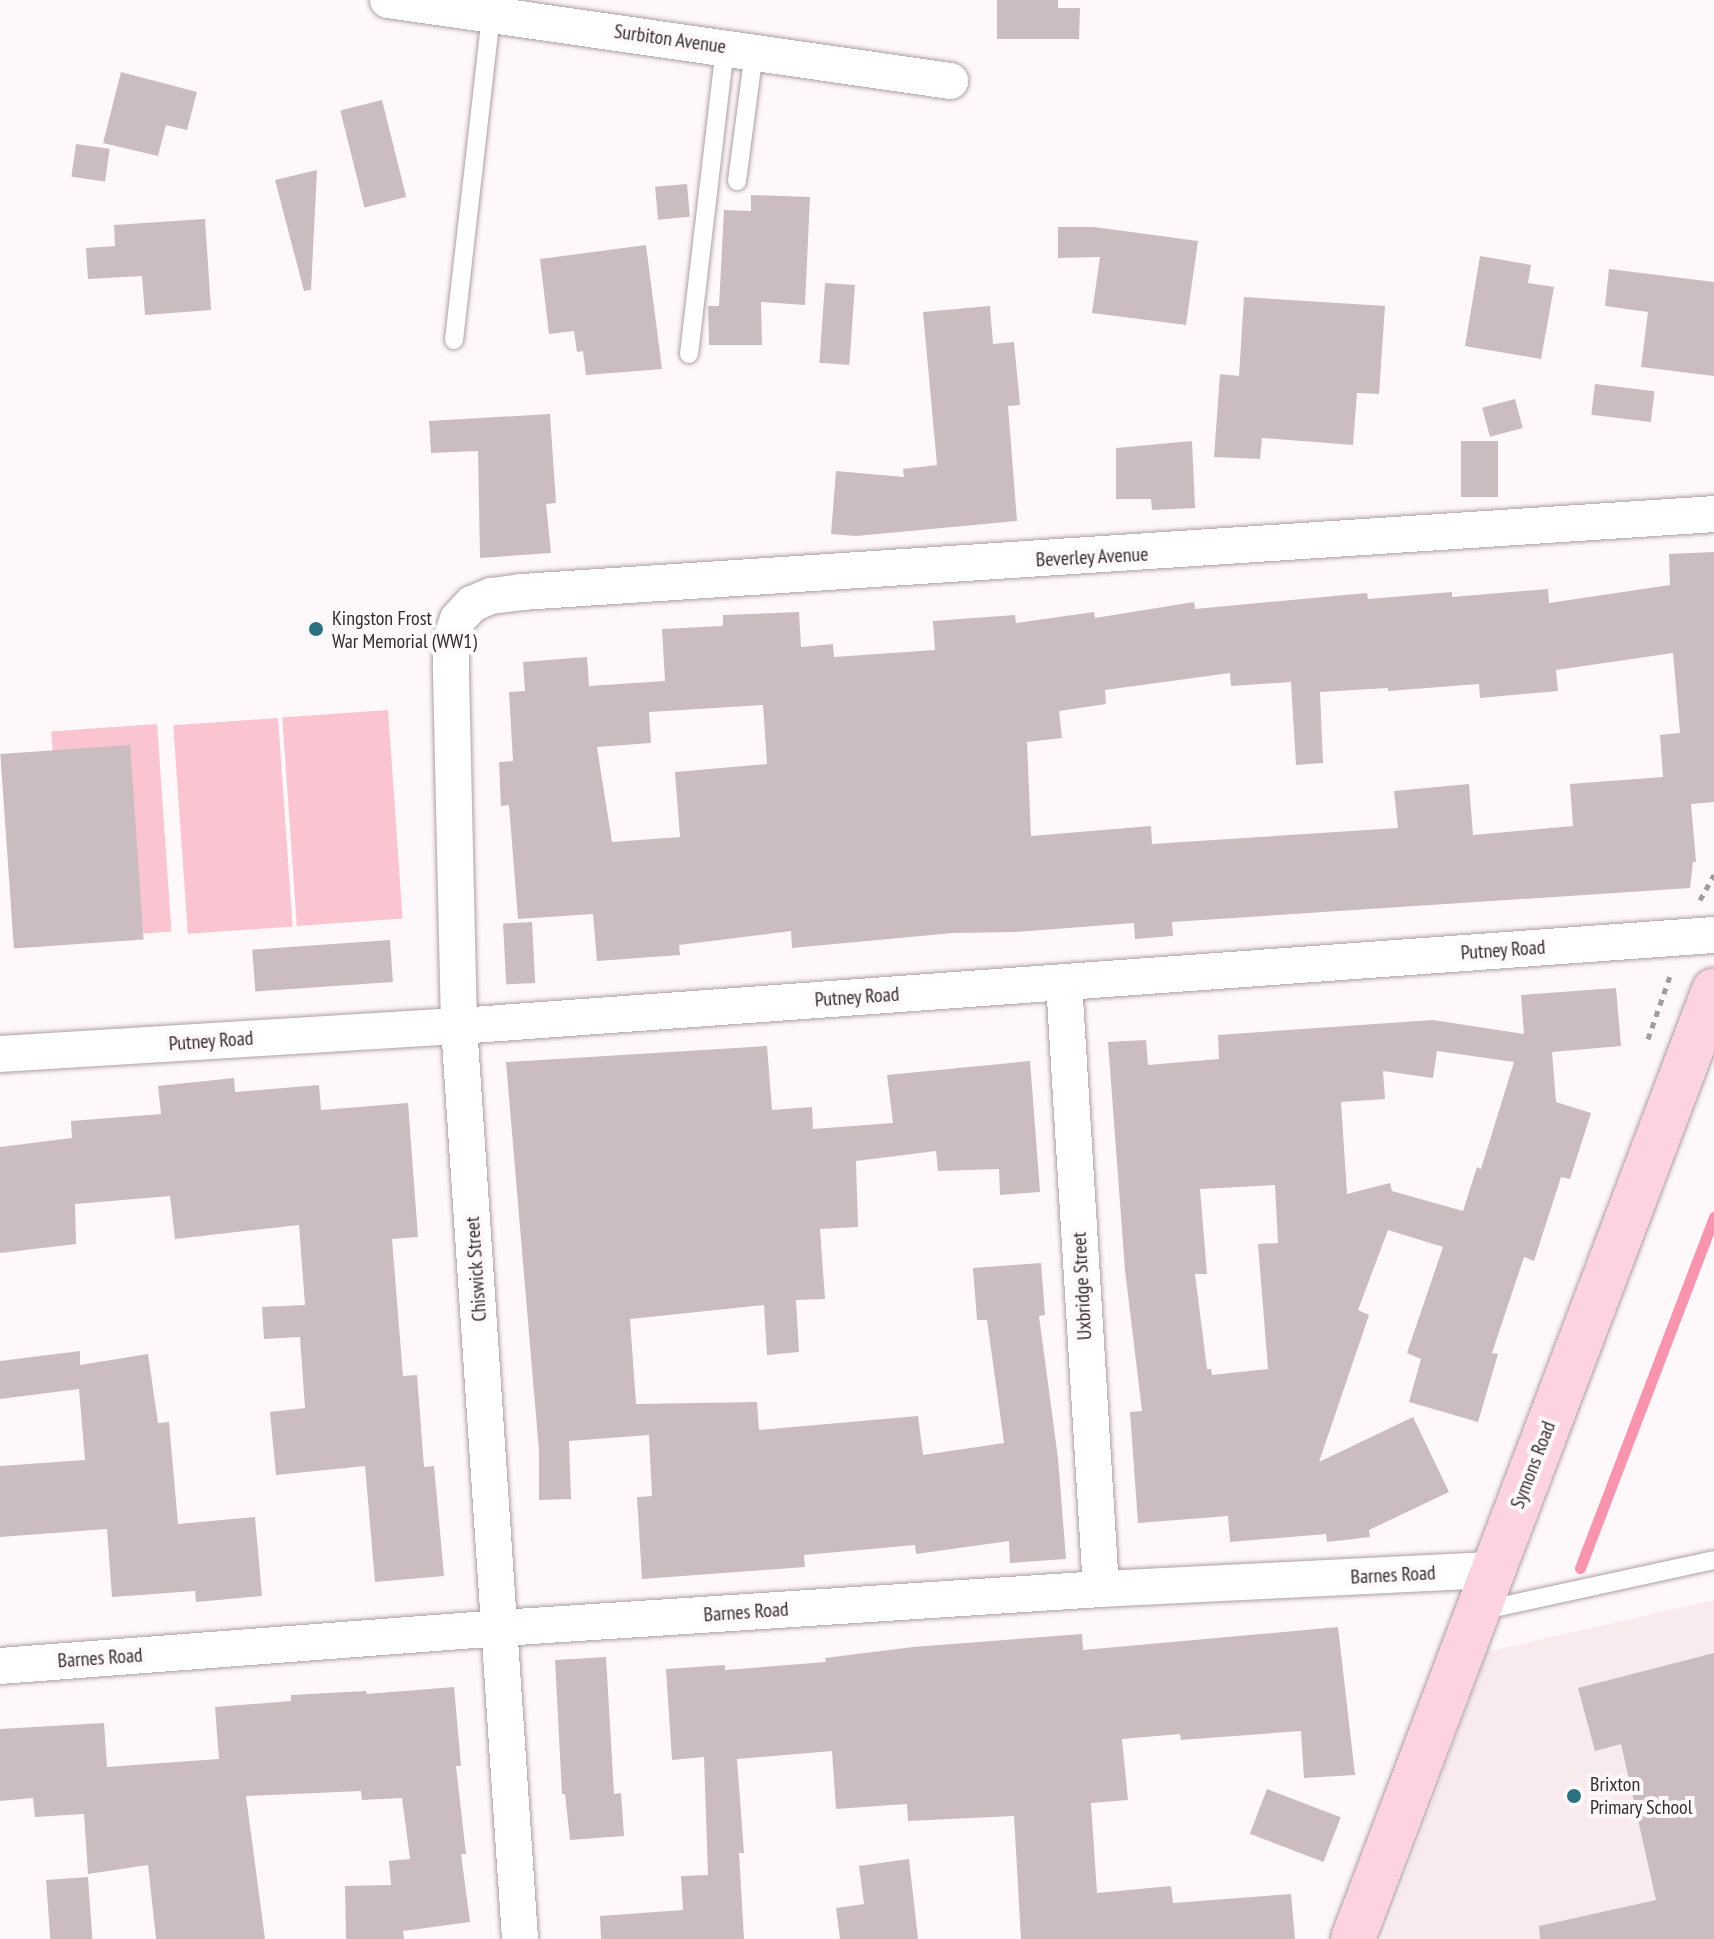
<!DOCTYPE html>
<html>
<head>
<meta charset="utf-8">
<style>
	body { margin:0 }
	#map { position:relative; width:1714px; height:1939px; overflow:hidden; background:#fef8fa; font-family:"PT Sans Narrow",sans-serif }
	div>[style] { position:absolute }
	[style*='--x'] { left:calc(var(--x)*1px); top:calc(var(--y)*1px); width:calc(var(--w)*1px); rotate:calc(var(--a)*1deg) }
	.built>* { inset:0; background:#f8eaed }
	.green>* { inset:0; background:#fac5d0; transform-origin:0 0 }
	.stream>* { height:11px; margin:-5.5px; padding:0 5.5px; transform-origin:5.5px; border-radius:5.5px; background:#f994ae }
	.building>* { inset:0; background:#cbbdbf; transform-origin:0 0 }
	.path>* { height:5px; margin-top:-2.5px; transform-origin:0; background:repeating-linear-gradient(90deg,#a29c9d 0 6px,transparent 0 12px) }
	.roads { filter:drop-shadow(0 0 2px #ad9fa2) drop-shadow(0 0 2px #ad9fa2) }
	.service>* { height:18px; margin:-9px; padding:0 9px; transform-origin:9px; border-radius:9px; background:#fff }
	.minor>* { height:36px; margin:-18px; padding:0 18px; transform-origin:18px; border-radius:18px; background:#fff }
	.secondary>* { height:44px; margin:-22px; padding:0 22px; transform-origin:22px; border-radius:22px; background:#fdd3e0 }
	.dots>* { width:22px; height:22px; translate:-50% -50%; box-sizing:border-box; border:4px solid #fef8fa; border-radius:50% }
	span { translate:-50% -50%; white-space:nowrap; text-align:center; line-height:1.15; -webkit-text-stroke:8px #fef8fa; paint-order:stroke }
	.street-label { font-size:20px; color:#332d2e }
	.poi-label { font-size:20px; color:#332d2e }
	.left { translate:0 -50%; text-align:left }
</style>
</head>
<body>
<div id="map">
	<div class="built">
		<div style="clip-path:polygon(1714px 1600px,1714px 1939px,1382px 1939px,1487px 1652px)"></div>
	</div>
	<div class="green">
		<div style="left:388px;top:710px;width:209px;height:106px;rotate:86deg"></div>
		<div style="left:278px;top:718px;width:209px;height:105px;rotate:86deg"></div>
		<div style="left:157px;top:724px;width:208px;height:106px;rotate:86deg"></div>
	</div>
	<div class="stream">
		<div style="--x:1580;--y:1568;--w:376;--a:-69.1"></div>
	</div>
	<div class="building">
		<div style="clip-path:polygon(997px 0,1058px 0,1058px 8px,1080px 8px,1079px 39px,997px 39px)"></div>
		<div style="clip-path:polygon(121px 72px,197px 92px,187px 130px,166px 125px,158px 156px,103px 143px)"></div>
		<div style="left:382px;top:100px;width:100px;height:43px;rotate:76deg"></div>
		<div style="left:76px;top:144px;width:34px;height:33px;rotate:8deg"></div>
		<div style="clip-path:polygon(317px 170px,311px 290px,304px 291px,275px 180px)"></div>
		<div style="left:687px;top:184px;width:33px;height:32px;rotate:85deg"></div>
		<div style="clip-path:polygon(751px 195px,810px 197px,805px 305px,761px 302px,762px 345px,709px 345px,708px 306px,719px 306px,724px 210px,751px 211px)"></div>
		<div style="clip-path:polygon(205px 219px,211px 310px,145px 315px,142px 276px,88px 279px,86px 248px,115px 246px,114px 225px)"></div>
		<div style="clip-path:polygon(1058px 227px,1094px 227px,1198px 241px,1186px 325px,1092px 313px,1100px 257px,1058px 258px)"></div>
		<div style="clip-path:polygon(646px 245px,662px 369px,586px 375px,583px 351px,577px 352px,574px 331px,549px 334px,540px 259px)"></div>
		<div style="clip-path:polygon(1480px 256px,1531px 265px,1528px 283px,1554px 287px,1541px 359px,1465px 346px)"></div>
		<div style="clip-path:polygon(1609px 269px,1714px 282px,1714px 376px,1641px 367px,1648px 312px,1605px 306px)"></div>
		<div style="left:825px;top:283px;width:30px;height:80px;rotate:4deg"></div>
		<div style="clip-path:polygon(1244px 297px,1385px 306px,1379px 394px,1357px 393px,1353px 445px,1262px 438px,1260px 459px,1214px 457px,1220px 374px,1239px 376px)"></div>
		<div style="clip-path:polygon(990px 306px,993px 344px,1014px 342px,1020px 405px,1008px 406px,1017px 521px,856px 536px,831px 534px,836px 471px,904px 477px,903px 469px,937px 465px,923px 312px)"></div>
		<div style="left:1595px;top:384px;width:60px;height:31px;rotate:7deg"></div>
		<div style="left:1515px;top:399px;width:30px;height:34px;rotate:75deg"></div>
		<div style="clip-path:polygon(550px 414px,556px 503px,546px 504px,551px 553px,480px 558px,478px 451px,431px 453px,429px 421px)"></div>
		<div style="clip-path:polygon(1192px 441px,1195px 508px,1152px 510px,1151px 499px,1116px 499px,1116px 448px)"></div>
		<div style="left:1461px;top:441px;width:37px;height:56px"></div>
		<div style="clip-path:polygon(evenodd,1714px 552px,1714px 802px,1691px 804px,1696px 862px,1693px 862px,1690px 888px,1172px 922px,1173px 936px,1135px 939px,1134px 923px,1015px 932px,953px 933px,792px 948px,791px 931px,679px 945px,680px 955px,597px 961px,593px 914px,518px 919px,509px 805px,501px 806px,499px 762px,513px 761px,509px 692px,525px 691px,523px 662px,587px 657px,589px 686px,665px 681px,662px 629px,723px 626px,723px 615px,799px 612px,801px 647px,833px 644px,834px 657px,935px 650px,933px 621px,1015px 615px,1016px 623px,1094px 612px,1095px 618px,1194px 602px,1195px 609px,1367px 593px,1368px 599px,1452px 592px,1452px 597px,1548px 589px,1549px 603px,1670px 585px,1669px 554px,1714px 552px,1673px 653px,1680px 733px,1660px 735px,1663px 777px,1570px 784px,1573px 826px,1473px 835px,1469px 784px,1394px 791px,1398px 828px,1152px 844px,1151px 826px,1031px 836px,1027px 742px,1062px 738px,1059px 711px,1106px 704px,1105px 690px,1230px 673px,1231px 686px,1291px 682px,1296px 765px,1323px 763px,1320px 692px,1388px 688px,1388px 691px,1479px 684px,1480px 698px,1558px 691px,1556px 670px,1673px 653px,1714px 552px,763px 705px,767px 764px,675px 772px,680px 837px,612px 842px,597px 747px,651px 743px,649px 712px,763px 705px)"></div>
		<div style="left:130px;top:745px;width:195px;height:130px;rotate:86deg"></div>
		<div style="left:532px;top:922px;width:61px;height:29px;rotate:87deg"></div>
		<div style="left:390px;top:940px;width:42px;height:138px;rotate:86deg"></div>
		<div style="clip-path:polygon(evenodd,1616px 988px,1621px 1046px,1552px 1052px,1556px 1102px,1591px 1113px,1570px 1179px,1561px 1177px,1534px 1261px,1524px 1257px,1492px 1353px,1498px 1354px,1478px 1422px,1409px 1402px,1421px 1359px,1407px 1353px,1443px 1247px,1388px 1230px,1358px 1310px,1369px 1315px,1319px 1462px,1413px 1417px,1449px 1492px,1369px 1530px,1370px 1537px,1327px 1542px,1326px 1534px,1230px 1542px,1228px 1516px,1138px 1523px,1130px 1412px,1142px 1411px,1125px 1270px,1108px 1042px,1146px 1040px,1148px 1065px,1219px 1059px,1218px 1035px,1433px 1020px,1524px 1034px,1521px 995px,1616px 988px,1437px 1051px,1514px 1062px,1481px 1169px,1477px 1167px,1463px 1211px,1392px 1191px,1390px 1183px,1347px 1194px,1341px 1102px,1385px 1099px,1383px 1071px,1433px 1078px,1437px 1051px,1616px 988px,1275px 1185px,1278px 1243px,1258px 1244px,1268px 1369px,1212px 1375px,1211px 1369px,1207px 1369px,1195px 1274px,1207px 1274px,1200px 1189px,1275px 1185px)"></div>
		<div style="clip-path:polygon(767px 1046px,772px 1110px,812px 1107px,813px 1129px,893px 1123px,887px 1075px,1030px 1061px,1040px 1192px,1000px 1195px,999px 1169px,938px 1171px,936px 1151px,856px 1161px,858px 1227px,820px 1229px,825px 1299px,796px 1300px,799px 1352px,767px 1355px,764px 1305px,630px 1319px,636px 1404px,757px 1402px,759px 1430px,918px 1416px,923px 1455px,1004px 1443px,987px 1320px,977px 1320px,973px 1268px,1041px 1263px,1045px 1315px,1039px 1316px,1058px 1458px,1066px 1559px,1010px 1563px,1009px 1541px,916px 1554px,915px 1545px,804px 1555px,805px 1567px,642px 1579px,637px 1497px,652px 1496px,649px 1435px,569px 1441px,571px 1499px,539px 1500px,539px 1451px,506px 1062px)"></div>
		<div style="clip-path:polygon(234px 1078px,235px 1092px,319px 1085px,321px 1110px,408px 1103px,418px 1237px,392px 1239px,403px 1376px,417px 1375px,424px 1467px,434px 1466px,444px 1576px,375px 1582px,365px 1466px,276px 1475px,270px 1412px,305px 1408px,300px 1337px,264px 1339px,262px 1307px,305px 1305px,299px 1225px,175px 1239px,170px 1196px,75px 1204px,76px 1244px,0 1253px,0 1147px,72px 1138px,71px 1121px,161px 1114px,158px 1086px)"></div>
		<div style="clip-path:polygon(80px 1351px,80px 1365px,148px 1354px,158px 1423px,169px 1422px,178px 1524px,255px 1517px,262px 1596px,196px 1602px,195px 1591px,112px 1597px,107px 1529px,0 1537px,0 1466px,85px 1460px,79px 1389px,0 1399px,0 1361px)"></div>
		<div style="clip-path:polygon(1338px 1627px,1355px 1775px,1304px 1778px,1301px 1731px,1181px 1740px,1180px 1734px,1122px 1739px,1128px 1800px,1091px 1803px,1097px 1893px,1171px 1886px,1173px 1903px,1291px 1894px,1295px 1939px,1021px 1939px,1014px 1816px,908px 1821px,907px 1804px,836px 1809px,832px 1751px,737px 1759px,744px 1853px,739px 1853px,744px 1939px,601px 1939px,600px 1916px,683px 1910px,681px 1876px,708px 1875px,704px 1757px,672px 1760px,666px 1669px,725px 1665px,725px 1670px,826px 1662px,825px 1658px,913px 1647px,1082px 1634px,1083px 1650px)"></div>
		<div style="clip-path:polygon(1714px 1653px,1714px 1939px,1540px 1939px,1539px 1926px,1656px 1900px,1621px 1744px,1595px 1751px,1578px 1688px)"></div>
		<div style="clip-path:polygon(606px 1657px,614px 1794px,621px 1793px,624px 1836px,570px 1840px,565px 1794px,562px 1794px,555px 1660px)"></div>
		<div style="clip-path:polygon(454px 1687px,461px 1766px,456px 1766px,466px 1854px,461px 1854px,470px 1922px,403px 1931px,404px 1939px,346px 1939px,345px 1886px,391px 1885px,389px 1861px,410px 1859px,402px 1798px,362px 1800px,361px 1791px,246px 1796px,265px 1939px,156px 1939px,148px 1865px,88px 1874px,84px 1814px,35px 1817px,33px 1798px,0 1801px,0 1729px,104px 1723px,107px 1767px,219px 1759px,215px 1707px,291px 1701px,291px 1695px,366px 1691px,367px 1694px)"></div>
		<div style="left:1267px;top:1789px;width:79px;height:48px;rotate:21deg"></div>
		<div style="clip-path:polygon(909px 1859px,918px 1939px,840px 1939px,836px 1908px,864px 1904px,859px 1866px)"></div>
		<div style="left:88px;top:1877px;width:62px;height:42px;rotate:86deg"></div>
	</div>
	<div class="path">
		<div style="--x:1700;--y:900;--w:29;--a:-61"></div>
		<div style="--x:1648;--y:1039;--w:70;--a:-70.8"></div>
	</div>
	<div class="roads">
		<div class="service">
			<div style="--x:737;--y:181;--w:131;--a:-82.5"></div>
			<div style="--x:454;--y:340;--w:328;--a:-83.5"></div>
			<div style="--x:689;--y:354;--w:310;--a:-83.3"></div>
			<div style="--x:1480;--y:1611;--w:239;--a:-12.3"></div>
		</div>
		<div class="minor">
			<div style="--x:388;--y:0;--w:568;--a:8.2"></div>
			<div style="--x:1064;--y:982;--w:608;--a:86.51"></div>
			<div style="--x:0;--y:1054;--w:460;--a:-3.5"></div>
			<div style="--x:459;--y:1026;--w:1258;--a:-4.15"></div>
			<div style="--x:0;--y:1666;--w:502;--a:-4.34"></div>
			<div style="--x:501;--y:1628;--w:601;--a:-3.72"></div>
			<div style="--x:1101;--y:1589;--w:392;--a:-2.8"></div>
			<div style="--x:520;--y:1939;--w:915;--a:-93.82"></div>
			<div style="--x:459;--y:1026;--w:359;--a:-91.3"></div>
			<div style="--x:451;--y:667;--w:28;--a:-90"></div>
			<div style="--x:451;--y:639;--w:21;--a:-71"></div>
			<div style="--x:458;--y:619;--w:21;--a:-47"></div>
			<div style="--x:472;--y:604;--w:21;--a:-23"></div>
			<div style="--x:491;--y:596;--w:31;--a:-7"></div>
			<div style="--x:522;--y:592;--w:1195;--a:-3.74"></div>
		</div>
		<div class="secondary">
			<div style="--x:1353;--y:1939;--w:1015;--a:-69.17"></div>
		</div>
	</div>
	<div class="dots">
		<div style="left:316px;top:629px;background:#2c7180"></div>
		<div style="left:1574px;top:1796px;background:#2c7180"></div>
	</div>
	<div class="street-label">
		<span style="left:670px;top:39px;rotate:8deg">Surbiton Avenue</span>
		<span style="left:1092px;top:557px;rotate:-3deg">Beverley Avenue</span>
		<span style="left:1503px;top:950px;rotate:-4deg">Putney Road</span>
		<span style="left:857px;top:997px;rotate:-4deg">Putney Road</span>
		<span style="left:211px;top:1041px;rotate:-4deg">Putney Road</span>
		<span style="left:476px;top:1269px;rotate:-94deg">Chiswick Street</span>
		<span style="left:1082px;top:1286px;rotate:-93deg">Uxbridge Street</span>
		<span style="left:1533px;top:1465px;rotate:-69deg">Symons Road</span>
		<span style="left:1393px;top:1575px;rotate:-3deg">Barnes Road</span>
		<span style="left:746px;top:1612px;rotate:-4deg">Barnes Road</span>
		<span style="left:100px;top:1658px;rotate:-4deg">Barnes Road</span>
	</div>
	<div class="poi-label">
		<span class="left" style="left:332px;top:630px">Kingston Frost<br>War Memorial (WW1)</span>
		<span class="left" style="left:1590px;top:1796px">Brixton<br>Primary School</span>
	</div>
</div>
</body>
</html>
